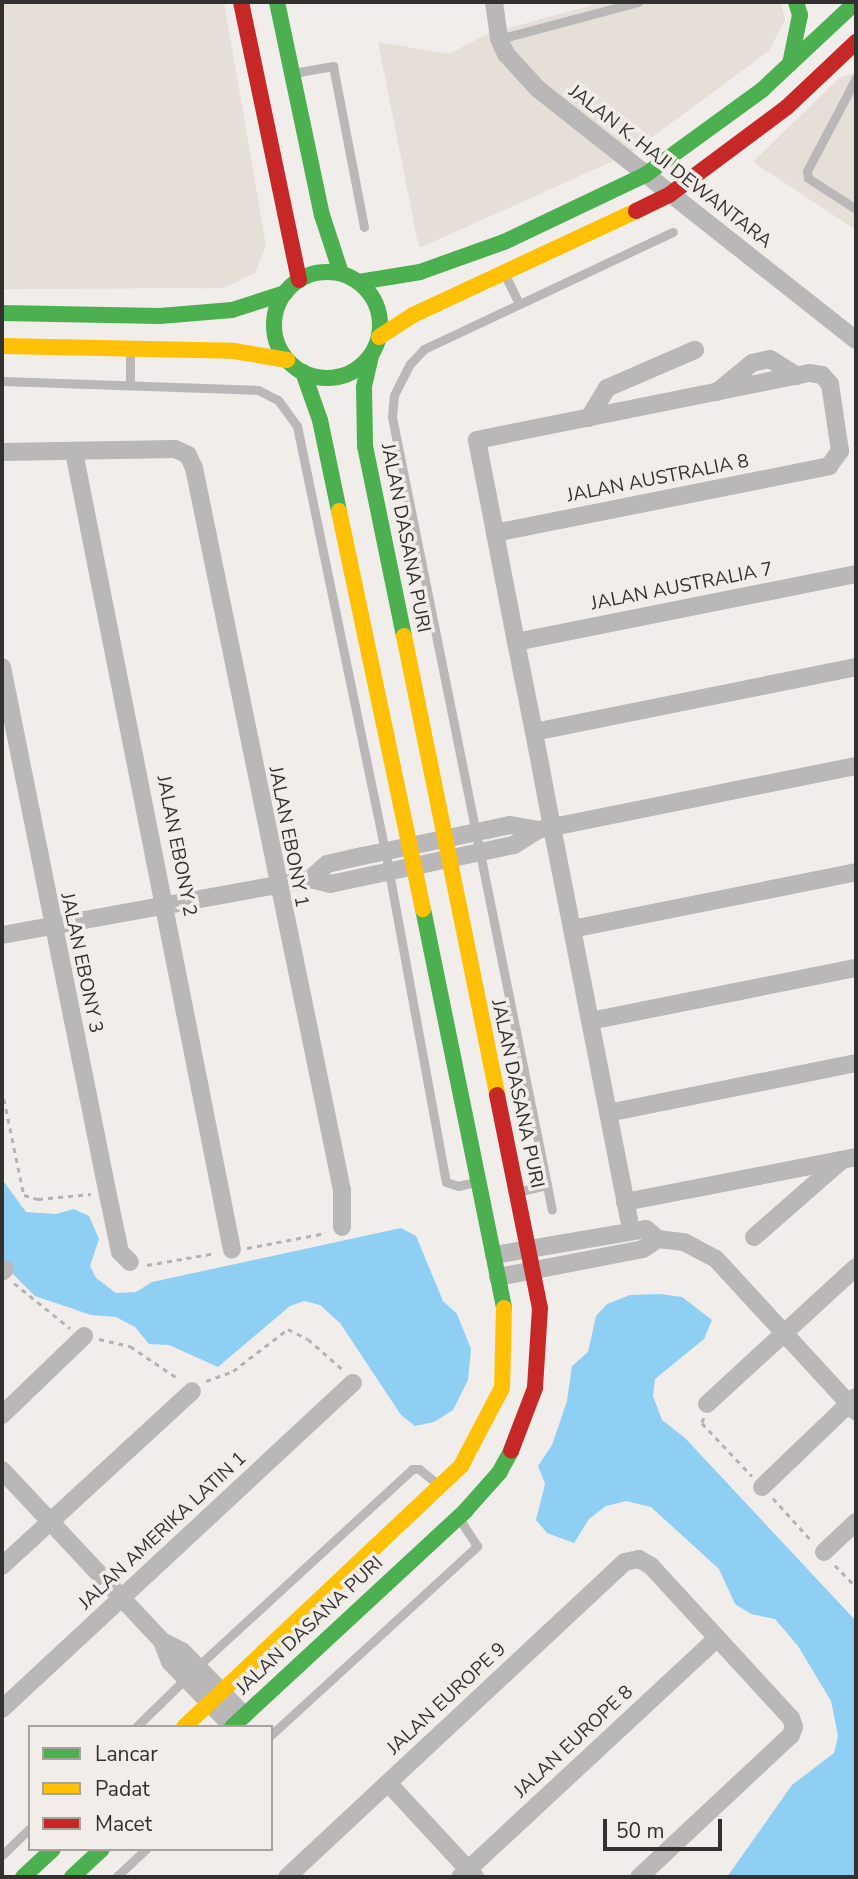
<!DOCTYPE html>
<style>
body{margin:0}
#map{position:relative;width:858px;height:1879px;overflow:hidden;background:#f0edea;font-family:"Nunito Sans",sans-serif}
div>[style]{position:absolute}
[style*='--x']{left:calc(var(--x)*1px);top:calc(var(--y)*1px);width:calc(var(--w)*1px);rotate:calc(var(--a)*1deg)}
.built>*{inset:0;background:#e6dfd7}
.water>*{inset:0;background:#90cff4}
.path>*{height:2.5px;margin-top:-1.25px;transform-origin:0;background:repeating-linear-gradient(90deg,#b4b3b3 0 5px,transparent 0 10px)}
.lane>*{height:9px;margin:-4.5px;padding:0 4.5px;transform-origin:4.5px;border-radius:4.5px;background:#b9b7b8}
.street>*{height:18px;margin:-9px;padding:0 9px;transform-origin:9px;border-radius:9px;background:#b9b7b8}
.fast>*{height:16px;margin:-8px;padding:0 8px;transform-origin:8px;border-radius:8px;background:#4caf50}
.fast>.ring{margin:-8px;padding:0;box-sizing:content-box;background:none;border:16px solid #4caf50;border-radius:50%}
.slow>*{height:16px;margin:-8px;padding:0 8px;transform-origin:8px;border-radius:8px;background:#ffc107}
.jam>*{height:16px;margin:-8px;padding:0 8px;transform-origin:8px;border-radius:8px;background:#c62828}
span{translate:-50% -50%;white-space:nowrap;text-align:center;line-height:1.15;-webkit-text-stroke:7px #f2ede8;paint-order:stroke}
.street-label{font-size:19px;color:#33312f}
.frame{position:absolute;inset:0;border:4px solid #33312f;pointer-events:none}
.legend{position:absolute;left:28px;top:1725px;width:245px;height:126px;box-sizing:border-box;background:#f2ede8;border:2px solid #a6a29e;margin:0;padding:9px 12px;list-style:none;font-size:21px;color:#33312f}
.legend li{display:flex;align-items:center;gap:14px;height:35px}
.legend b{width:35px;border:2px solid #a6a29e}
.scale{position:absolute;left:603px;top:1819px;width:119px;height:32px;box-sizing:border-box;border:4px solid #33312f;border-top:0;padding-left:9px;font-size:21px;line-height:24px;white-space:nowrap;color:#33312f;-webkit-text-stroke:5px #f2ede8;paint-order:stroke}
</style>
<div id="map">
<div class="built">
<div style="clip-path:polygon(2px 2px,224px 2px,266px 245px,255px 273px,224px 288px,2px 289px)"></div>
<div style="clip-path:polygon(603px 2px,781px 2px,785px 20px,769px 51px,629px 154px,419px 248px,378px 42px,449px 54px,487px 34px)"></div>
<div style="clip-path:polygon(856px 72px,856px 230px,753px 162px,839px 78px)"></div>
</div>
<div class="water">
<div style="clip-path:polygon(2px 1179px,26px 1212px,56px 1214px,74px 1209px,89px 1216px,99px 1239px,90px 1266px,96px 1278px,116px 1293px,136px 1292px,152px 1282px,401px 1228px,416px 1236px,443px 1301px,457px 1314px,471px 1349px,468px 1380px,453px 1410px,434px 1422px,415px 1426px,401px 1415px,340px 1323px,320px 1305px,304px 1301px,290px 1306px,218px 1367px,169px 1345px,149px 1344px,135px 1327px,116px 1317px,91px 1315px,35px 1296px,2px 1263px)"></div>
<div style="clip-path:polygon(660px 1294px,682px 1297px,712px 1320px,704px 1339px,655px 1379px,653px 1396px,662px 1420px,685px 1438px,856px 1621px,856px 1877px,727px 1877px,792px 1785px,834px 1753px,838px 1736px,831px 1701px,798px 1646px,775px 1619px,751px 1614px,735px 1604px,719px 1569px,651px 1507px,626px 1501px,606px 1506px,589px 1519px,574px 1543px,547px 1533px,536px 1520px,545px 1484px,538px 1466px,552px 1445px,567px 1401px,572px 1366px,588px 1352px,596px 1316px,607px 1304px,630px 1295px)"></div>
</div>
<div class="path">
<div style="--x:2;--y:1089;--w:108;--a:78.3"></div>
<div style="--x:24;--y:1195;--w:15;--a:16"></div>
<div style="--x:38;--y:1199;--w:53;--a:-5.4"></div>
<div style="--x:247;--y:1248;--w:80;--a:-10.8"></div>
<div style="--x:147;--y:1265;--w:70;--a:-9.9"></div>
<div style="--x:14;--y:1283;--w:72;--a:38.8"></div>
<div style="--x:99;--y:1339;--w:32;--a:13"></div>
<div style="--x:130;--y:1346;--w:59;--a:34"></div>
<div style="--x:206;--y:1381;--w:29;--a:-20"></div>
<div style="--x:233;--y:1371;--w:69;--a:-37.4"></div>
<div style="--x:288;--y:1329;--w:22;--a:27"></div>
<div style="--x:308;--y:1339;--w:45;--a:41.4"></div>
<div style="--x:704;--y:1418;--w:5;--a:112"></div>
<div style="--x:702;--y:1423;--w:73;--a:46.7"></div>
<div style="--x:773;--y:1498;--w:57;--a:47.9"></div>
<div style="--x:835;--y:1565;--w:30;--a:46"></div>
</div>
<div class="lane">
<div style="--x:499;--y:39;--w:144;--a:-14.9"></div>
<div style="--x:293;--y:73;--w:41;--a:-9.9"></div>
<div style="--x:333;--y:66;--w:164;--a:79.1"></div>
<div style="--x:856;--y:78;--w:105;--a:117.8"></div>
<div style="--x:807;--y:171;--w:7;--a:82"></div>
<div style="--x:808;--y:178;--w:57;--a:32.9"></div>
<div style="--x:506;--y:277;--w:30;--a:64"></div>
<div style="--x:2;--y:381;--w:256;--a:2"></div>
<div style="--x:258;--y:390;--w:22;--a:27"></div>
<div style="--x:278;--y:400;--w:32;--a:54"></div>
<div style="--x:297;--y:426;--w:455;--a:78.3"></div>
<div style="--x:389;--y:872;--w:315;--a:79.6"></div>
<div style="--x:446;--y:1182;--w:13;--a:18"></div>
<div style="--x:458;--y:1186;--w:18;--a:-13"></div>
<div style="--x:130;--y:383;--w:31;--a:-90"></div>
<div style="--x:547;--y:1185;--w:25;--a:79"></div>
<div style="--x:521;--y:1191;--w:27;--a:-13"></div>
<div style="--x:547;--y:1185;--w:783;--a:-101.41"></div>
<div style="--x:392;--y:417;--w:22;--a:-85"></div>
<div style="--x:394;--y:395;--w:35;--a:-63"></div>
<div style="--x:410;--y:364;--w:21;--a:-47"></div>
<div style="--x:424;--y:349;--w:275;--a:-25.2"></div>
<div style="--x:197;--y:1667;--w:292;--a:-42.6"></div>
<div style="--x:412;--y:1469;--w:7;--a:0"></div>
<div style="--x:419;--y:1469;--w:22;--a:39"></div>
<div style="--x:136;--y:1727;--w:71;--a:-44.4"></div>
<div style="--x:271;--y:1735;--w:280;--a:-42.5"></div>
<div style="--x:477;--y:1546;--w:30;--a:-123"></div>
<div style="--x:2;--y:1855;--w:39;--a:-44"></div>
<div style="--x:116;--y:1877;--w:41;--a:-43"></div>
</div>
<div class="street">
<div style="--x:494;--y:2;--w:37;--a:82"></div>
<div style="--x:499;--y:39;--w:17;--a:65"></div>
<div style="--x:506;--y:54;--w:47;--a:47.6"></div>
<div style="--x:538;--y:89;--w:405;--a:38.3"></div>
<div style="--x:717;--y:392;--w:45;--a:-39.6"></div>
<div style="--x:752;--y:363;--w:18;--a:-13"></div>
<div style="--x:770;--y:359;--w:32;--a:32"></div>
<div style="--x:589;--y:418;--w:35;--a:-59"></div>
<div style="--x:607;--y:388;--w:96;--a:-23.4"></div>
<div style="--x:2;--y:452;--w:173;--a:-1"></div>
<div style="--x:175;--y:449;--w:14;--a:25"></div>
<div style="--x:188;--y:455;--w:14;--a:65"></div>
<div style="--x:194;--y:468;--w:737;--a:78.42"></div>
<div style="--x:342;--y:1190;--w:37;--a:90"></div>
<div style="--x:74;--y:452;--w:813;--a:78.8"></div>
<div style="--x:495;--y:533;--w:341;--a:-11.3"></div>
<div style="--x:829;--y:466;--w:19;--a:-54"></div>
<div style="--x:840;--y:451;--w:68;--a:-98.5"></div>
<div style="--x:830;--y:384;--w:12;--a:-132"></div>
<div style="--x:822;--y:375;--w:13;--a:-171"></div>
<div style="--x:809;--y:373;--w:339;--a:168.6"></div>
<div style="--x:477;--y:440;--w:95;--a:79"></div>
<div style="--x:495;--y:533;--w:111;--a:79.1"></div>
<div style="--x:516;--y:642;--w:92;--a:78.7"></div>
<div style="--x:534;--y:732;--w:97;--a:79.3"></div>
<div style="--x:552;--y:827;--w:400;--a:78.9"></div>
<div style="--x:516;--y:642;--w:347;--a:-11.3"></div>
<div style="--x:2;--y:667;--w:539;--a:78.65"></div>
<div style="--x:108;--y:1195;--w:58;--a:78.1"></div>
<div style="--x:120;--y:1252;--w:14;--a:45"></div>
<div style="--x:534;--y:732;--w:328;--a:-11.4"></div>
<div style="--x:310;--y:879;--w:23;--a:-41"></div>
<div style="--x:327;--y:864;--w:37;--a:-13"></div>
<div style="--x:363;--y:856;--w:150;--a:-11.9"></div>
<div style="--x:510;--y:825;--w:28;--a:10"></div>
<div style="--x:572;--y:929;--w:290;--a:-11.3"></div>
<div style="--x:2;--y:935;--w:313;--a:-10.3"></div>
<div style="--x:310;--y:879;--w:21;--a:14"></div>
<div style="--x:330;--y:884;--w:188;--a:-12"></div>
<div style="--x:514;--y:845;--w:28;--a:-32"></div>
<div style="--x:538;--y:830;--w:324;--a:-11.4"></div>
<div style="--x:590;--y:1021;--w:271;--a:-11.3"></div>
<div style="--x:608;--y:1113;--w:253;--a:-11.4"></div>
<div style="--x:625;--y:1202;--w:235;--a:-11"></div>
<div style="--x:754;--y:1237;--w:117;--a:-41.2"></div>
<div style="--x:494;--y:1255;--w:154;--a:-9.7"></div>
<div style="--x:646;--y:1229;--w:16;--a:40"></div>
<div style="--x:658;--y:1239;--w:26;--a:7"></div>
<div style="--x:684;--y:1242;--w:36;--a:28"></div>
<div style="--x:716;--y:1259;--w:207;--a:47.4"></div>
<div style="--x:2;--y:1272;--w:4;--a:-45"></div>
<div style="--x:498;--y:1277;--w:148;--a:-10.9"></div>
<div style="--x:643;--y:1249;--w:18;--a:-34"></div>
<div style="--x:707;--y:1404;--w:202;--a:-42.6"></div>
<div style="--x:2;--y:1415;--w:114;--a:-43.9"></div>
<div style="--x:2;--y:1470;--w:234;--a:46.9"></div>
<div style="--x:162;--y:1641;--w:22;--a:27"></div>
<div style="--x:182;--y:1651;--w:89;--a:45.9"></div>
<div style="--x:762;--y:1487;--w:130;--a:-43.8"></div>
<div style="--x:824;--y:1552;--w:44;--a:-43.2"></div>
<div style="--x:2;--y:1566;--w:258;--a:-42.6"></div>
<div style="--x:162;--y:1641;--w:22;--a:69"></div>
<div style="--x:170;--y:1662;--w:89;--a:45.9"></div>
<div style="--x:2;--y:1709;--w:479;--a:-42.9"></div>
<div style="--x:388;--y:1783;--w:128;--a:47.2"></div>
<div style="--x:287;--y:1877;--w:462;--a:-43"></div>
<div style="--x:625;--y:1562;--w:14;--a:-12"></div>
<div style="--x:639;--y:1559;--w:14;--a:30"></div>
<div style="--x:651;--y:1566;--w:207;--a:47.4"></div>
<div style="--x:791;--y:1718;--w:9;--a:72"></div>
<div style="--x:794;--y:1727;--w:9;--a:111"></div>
<div style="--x:791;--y:1735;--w:208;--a:136.9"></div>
<div style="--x:460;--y:1877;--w:351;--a:-42.9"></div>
</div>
<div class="fast">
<div style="--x:277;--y:2;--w:218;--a:78.1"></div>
<div style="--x:322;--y:215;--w:61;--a:71.9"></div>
<div style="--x:790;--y:64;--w:50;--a:-78.5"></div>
<div style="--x:800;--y:15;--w:14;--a:-107"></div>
<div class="ring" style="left:274px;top:272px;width:90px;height:90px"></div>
<div style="--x:359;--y:282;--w:62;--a:-9.3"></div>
<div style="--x:420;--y:272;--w:89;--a:-19.7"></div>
<div style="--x:504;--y:242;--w:156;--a:-25.4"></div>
<div style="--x:645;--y:175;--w:145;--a:-36"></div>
<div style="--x:762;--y:90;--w:129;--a:-43.1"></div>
<div style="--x:2;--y:313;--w:158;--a:1.1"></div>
<div style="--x:160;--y:316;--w:72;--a:-4.8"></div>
<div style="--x:232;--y:310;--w:56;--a:-17.8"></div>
<div style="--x:371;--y:356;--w:32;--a:103"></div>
<div style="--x:364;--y:387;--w:59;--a:89"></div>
<div style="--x:365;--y:446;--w:194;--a:78.4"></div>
<div style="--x:303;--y:372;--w:51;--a:70.5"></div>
<div style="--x:320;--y:420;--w:93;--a:78.2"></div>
<div style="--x:423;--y:909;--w:407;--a:78.5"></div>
<div style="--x:232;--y:1727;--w:319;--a:-42.8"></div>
<div style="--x:466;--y:1510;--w:50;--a:-48.3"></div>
<div style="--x:499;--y:1473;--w:25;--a:-61"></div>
<div style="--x:23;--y:1877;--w:41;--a:-43"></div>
<div style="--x:72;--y:1877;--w:41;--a:-43"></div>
</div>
<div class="slow">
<div style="--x:379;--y:337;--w:40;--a:-32.9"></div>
<div style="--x:413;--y:315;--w:246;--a:-25"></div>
<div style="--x:2;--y:346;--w:232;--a:1.2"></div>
<div style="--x:234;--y:351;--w:54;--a:9.6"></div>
<div style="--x:339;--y:511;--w:407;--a:78.1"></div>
<div style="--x:404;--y:636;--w:468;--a:78.5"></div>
<div style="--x:184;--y:1727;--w:381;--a:-43.3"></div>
<div style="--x:461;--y:1466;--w:88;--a:-62.3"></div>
<div style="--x:502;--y:1388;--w:80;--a:-88.6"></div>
</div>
<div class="jam">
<div style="--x:241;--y:2;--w:284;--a:78.2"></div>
<div style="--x:636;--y:211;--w:37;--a:-26"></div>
<div style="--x:669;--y:195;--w:147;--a:-36.7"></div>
<div style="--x:787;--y:107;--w:95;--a:-43.3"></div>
<div style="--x:497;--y:1095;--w:217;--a:78.6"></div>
<div style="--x:540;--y:1308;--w:80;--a:93.6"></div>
<div style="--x:535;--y:1388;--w:67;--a:110.9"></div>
</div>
<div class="street-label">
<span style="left:670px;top:167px;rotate:38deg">JALAN K. HAJI DEWANTARA</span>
<span style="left:658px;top:479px;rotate:-11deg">JALAN AUSTRALIA 8</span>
<span style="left:405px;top:538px;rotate:79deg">JALAN DASANA PURI</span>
<span style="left:682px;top:587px;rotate:-11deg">JALAN AUSTRALIA 7</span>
<span style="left:288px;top:837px;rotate:79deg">JALAN EBONY 1</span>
<span style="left:176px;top:846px;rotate:79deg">JALAN EBONY 2</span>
<span style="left:81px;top:963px;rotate:78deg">JALAN EBONY 3</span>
<span style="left:517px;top:1094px;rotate:78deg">JALAN DASANA PURI</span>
<span style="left:163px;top:1531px;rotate:-43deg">JALAN AMERIKA LATIN 1</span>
<span style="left:310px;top:1626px;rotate:-43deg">JALAN DASANA PURI</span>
<span style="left:447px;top:1699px;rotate:-43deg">JALAN EUROPE 9</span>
<span style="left:574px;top:1742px;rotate:-43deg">JALAN EUROPE 8</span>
</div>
<div class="frame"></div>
<ul class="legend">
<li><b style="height:9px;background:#4caf50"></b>Lancar</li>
<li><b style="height:9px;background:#ffc107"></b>Padat</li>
<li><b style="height:9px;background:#c62828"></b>Macet</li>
</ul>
<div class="scale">50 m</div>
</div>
